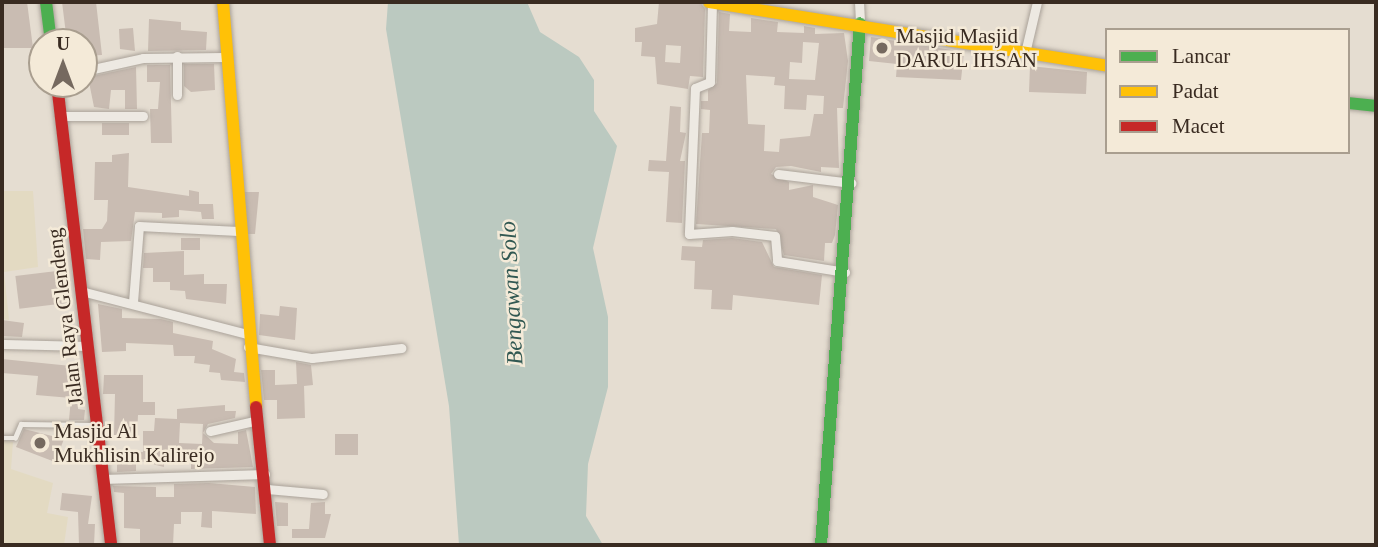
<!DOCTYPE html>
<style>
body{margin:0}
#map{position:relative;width:1378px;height:547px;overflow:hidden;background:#e5ddd1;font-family:Georgia,serif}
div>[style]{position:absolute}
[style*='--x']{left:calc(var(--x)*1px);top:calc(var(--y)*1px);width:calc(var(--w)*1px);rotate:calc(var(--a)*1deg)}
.farmland>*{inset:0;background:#e3dac2}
.water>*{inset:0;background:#bbc9c0}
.building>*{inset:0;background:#c9bcb2;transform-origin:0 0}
.roads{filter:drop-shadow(0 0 2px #aaa299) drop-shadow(0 0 2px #aaa299)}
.lane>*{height:4.5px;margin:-2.25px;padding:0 2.25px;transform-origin:2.25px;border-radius:2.25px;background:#ede9e2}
.street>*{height:9px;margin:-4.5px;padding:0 4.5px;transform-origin:4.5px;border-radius:4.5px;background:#ede9e2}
.fast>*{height:12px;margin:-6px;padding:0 6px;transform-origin:6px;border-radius:6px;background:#4caf50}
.slow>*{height:12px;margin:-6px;padding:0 6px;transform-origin:6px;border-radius:6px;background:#ffc107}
.jam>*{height:12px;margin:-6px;padding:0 6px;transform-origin:6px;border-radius:6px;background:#c62828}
.dots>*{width:19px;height:19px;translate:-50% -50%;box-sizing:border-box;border:4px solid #f4ead8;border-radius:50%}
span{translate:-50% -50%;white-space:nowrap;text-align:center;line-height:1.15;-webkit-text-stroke:5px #f4ead8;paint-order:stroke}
.poi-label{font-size:21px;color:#392b21}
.left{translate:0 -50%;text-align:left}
.street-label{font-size:21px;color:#392b21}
.water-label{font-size:23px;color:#315852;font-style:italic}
.frame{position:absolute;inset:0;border:4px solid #392b21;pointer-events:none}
.legend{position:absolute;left:1105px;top:28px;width:245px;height:126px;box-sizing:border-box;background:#f4ead8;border:2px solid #a99e8f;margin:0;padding:9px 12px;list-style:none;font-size:21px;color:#392b21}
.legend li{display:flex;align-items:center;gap:14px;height:35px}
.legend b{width:35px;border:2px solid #a99e8f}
.north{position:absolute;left:28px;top:28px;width:70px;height:70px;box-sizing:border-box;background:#f4ead8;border:2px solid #a99e8f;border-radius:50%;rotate:0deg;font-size:19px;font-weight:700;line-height:28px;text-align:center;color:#392b21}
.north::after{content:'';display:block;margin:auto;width:24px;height:32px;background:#75695f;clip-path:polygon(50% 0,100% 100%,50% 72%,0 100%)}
</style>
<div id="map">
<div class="farmland">
<div style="clip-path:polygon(2px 191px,33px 191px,38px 267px,4px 272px,9px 320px,2px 319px)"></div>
<div style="clip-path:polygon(2px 440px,13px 442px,11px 469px,53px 483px,47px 513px,68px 517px,64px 545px,2px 545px)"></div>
</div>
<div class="water">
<div style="clip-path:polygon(388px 2px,527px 2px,540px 32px,579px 57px,594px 80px,594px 111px,617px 146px,593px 248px,608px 317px,608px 387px,588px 464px,586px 516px,603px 545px,459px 545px,449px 406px,386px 29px)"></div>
</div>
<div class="building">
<div style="clip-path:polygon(2px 2px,27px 2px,33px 48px,2px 48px)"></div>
<div style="clip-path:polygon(62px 2px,96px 2px,102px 55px,84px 56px,84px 42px,67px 42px)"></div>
<div style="clip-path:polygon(evenodd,659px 2px,700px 2px,705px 9px,703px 77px,690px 76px,688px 89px,657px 84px,655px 57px,641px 56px,642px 42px,635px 42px,635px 28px,657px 24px,659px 2px,666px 45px,681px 46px,680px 63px,665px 62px,666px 45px)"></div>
<div style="clip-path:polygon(evenodd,719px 12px,730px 14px,729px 31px,751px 32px,751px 18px,778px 22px,777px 32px,804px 33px,804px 26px,815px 28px,815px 34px,844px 33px,848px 61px,843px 108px,837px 108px,839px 168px,821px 167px,821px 172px,791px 166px,776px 167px,771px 174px,789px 182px,789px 190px,813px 185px,813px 197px,838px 205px,835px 235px,832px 243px,825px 243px,824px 261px,784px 255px,776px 229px,696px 224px,702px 133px,709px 133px,710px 110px,701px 109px,701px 101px,708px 101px,708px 90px,717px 83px,719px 12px,803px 42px,819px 43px,815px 80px,789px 79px,790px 62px,802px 63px,803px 42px,719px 12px,746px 75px,775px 77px,774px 85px,785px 86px,784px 109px,806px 110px,807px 95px,824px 96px,823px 114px,814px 114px,810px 136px,780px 139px,779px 152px,764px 151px,765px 125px,748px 124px,746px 75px)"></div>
<div style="clip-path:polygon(149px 19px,181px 22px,181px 30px,207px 32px,206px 50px,148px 51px)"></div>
<div style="clip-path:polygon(133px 28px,135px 51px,120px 49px,119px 29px)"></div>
<div style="clip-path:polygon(871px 37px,964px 52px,961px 80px,896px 77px,897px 64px,869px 61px)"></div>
<div style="clip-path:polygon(184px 64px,214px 64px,215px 90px,191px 92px,184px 86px)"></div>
<div style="clip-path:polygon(147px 65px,170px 65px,172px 143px,151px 143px,150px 109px,158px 109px,160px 82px,147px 82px)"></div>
<div style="clip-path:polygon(1030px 66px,1087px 72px,1086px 94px,1029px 92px)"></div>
<div style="clip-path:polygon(136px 67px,137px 109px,125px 109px,125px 90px,111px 90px,109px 109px,94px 107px,88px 77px)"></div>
<div style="clip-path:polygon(670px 106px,681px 107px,680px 132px,686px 133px,680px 161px,685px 161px,682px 223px,666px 222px,669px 172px,648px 171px,649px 160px,666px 161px)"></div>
<div style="left:102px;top:123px;width:27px;height:12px"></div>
<div style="clip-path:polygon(129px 153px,128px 187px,189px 196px,189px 190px,199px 192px,199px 204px,213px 204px,214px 219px,202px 219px,201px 212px,179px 210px,179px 217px,162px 218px,162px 213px,135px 212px,131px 241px,101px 242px,100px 260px,86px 259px,83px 229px,102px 229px,107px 221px,108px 200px,94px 200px,95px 162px,112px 162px,112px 155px)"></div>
<div style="clip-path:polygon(244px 192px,259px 192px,255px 234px,247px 234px)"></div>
<div style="left:181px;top:238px;width:19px;height:12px"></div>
<div style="clip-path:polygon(732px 238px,762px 242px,774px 267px,822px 275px,819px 305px,733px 295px,732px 310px,711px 309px,712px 290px,694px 289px,695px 261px,681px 260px,682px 246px,702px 247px,703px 240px)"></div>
<div style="clip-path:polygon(184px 251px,184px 275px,204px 274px,204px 284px,227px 284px,226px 304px,186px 299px,185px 291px,170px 290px,170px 282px,153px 282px,153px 268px,143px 268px,144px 253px)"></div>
<div style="left:65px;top:270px;width:33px;height:50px;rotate:83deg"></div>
<div style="clip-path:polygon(98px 304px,122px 309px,122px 318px,161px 319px,173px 322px,173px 333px,213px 341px,212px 349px,236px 359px,234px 372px,244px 373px,245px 382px,221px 380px,220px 373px,209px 372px,210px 365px,194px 363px,195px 356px,174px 356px,173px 345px,126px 343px,126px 351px,102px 352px)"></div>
<div style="clip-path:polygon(280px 306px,297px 308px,295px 340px,259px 335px,260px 314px,279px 316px)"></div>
<div style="clip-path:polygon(2px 320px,24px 323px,22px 337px,2px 336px)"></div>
<div style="clip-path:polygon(2px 359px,81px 367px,78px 409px,85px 410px,84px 420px,69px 420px,71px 398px,36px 395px,38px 376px,2px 373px)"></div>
<div style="clip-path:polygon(296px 362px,311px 365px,313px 385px,304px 386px,305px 418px,277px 419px,277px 400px,264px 400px,261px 370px,275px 370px,275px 385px,297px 384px)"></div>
<div style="clip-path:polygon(104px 375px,143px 375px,143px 402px,155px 402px,155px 415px,138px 415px,137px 435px,114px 435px,115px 394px,103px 394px)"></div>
<div style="clip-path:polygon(evenodd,225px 405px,225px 411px,236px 411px,235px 418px,208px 424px,203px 433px,214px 443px,238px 444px,238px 432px,246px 430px,253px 467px,191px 469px,191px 462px,164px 461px,164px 467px,136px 460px,136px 471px,117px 472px,117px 464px,110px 464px,110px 451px,143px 452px,143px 431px,154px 431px,155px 418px,177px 419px,177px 409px,225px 405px,180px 423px,203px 424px,202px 444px,179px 443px,180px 423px)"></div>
<div style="clip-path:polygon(24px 429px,64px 439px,55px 462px,16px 447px)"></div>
<div style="left:358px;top:434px;width:21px;height:23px;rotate:90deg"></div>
<div style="clip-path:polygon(209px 483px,255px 487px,256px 514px,212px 511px,212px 528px,201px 527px,202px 512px,181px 512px,181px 524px,174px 524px,173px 545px,140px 545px,140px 529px,124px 528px,124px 493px,114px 492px,113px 486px,156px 487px,156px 497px,174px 497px,174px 484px)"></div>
<div style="clip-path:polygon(62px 493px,92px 496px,88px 524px,95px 524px,94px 545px,79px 545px,78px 512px,60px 510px)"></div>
<div style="clip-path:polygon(275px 502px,288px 503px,288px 526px,277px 526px)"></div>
<div style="clip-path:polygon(325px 502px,325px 514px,331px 514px,325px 538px,292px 538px,292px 529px,309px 529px,311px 503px)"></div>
</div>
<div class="roads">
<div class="lane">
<div style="--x:2;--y:438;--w:13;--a:0"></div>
<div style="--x:15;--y:438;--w:15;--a:-67"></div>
<div style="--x:21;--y:424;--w:74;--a:0.8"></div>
</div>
<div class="street">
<div style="--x:859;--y:2;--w:21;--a:87"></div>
<div style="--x:712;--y:3;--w:79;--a:91.5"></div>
<div style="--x:710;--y:82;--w:16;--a:158"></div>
<div style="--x:695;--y:88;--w:146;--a:92.4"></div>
<div style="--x:689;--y:234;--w:43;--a:-4"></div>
<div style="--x:732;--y:231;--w:43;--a:6.6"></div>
<div style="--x:775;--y:236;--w:25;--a:85"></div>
<div style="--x:777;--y:261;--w:69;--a:9.2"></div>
<div style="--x:1025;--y:53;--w:52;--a:-76.8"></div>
<div style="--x:177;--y:56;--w:39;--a:90"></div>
<div style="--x:84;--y:71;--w:60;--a:-12.4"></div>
<div style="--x:143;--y:58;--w:81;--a:-0.7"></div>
<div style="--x:60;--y:116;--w:83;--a:0"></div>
<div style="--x:778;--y:174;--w:74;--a:7"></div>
<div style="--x:81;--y:291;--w:171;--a:14.5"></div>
<div style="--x:133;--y:302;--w:76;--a:-85.5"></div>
<div style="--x:139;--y:226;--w:99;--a:2.9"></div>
<div style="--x:4;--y:344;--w:83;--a:1.4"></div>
<div style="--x:248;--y:347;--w:65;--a:9.8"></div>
<div style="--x:312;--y:358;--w:90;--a:-6.4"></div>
<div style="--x:210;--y:431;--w:49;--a:-12.9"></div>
<div style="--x:102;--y:479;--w:163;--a:-1.8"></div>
<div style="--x:267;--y:489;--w:56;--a:5.1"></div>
</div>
<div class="fast">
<div style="--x:46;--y:2;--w:40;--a:82.9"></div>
<div style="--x:1348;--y:103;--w:28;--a:6"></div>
<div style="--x:821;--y:545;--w:523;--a:-85.73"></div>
</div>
<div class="slow">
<div style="--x:223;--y:2;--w:406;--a:85.3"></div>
<div style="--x:709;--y:2;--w:403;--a:9.1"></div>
</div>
<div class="jam">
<div style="--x:57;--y:84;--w:464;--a:83.3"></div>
<div style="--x:256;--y:407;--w:139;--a:84.2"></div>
</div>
</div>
<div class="dots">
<div style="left:882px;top:48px;background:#75695f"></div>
<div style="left:40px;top:443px;background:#75695f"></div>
</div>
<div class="poi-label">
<span class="left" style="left:896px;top:48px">Masjid Masjid<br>DARUL IHSAN</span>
<span class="left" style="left:54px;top:443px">Masjid Al<br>Mukhlisin Kalirejo</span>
</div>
<div class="street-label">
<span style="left:65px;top:317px;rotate:-97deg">Jalan Raya Glendeng</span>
</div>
<div class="water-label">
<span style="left:512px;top:293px;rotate:-93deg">Bengawan Solo</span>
</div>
<div class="frame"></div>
<ul class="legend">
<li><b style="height:9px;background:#4caf50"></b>Lancar</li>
<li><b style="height:9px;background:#ffc107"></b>Padat</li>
<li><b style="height:9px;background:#c62828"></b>Macet</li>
</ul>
<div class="north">U</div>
</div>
